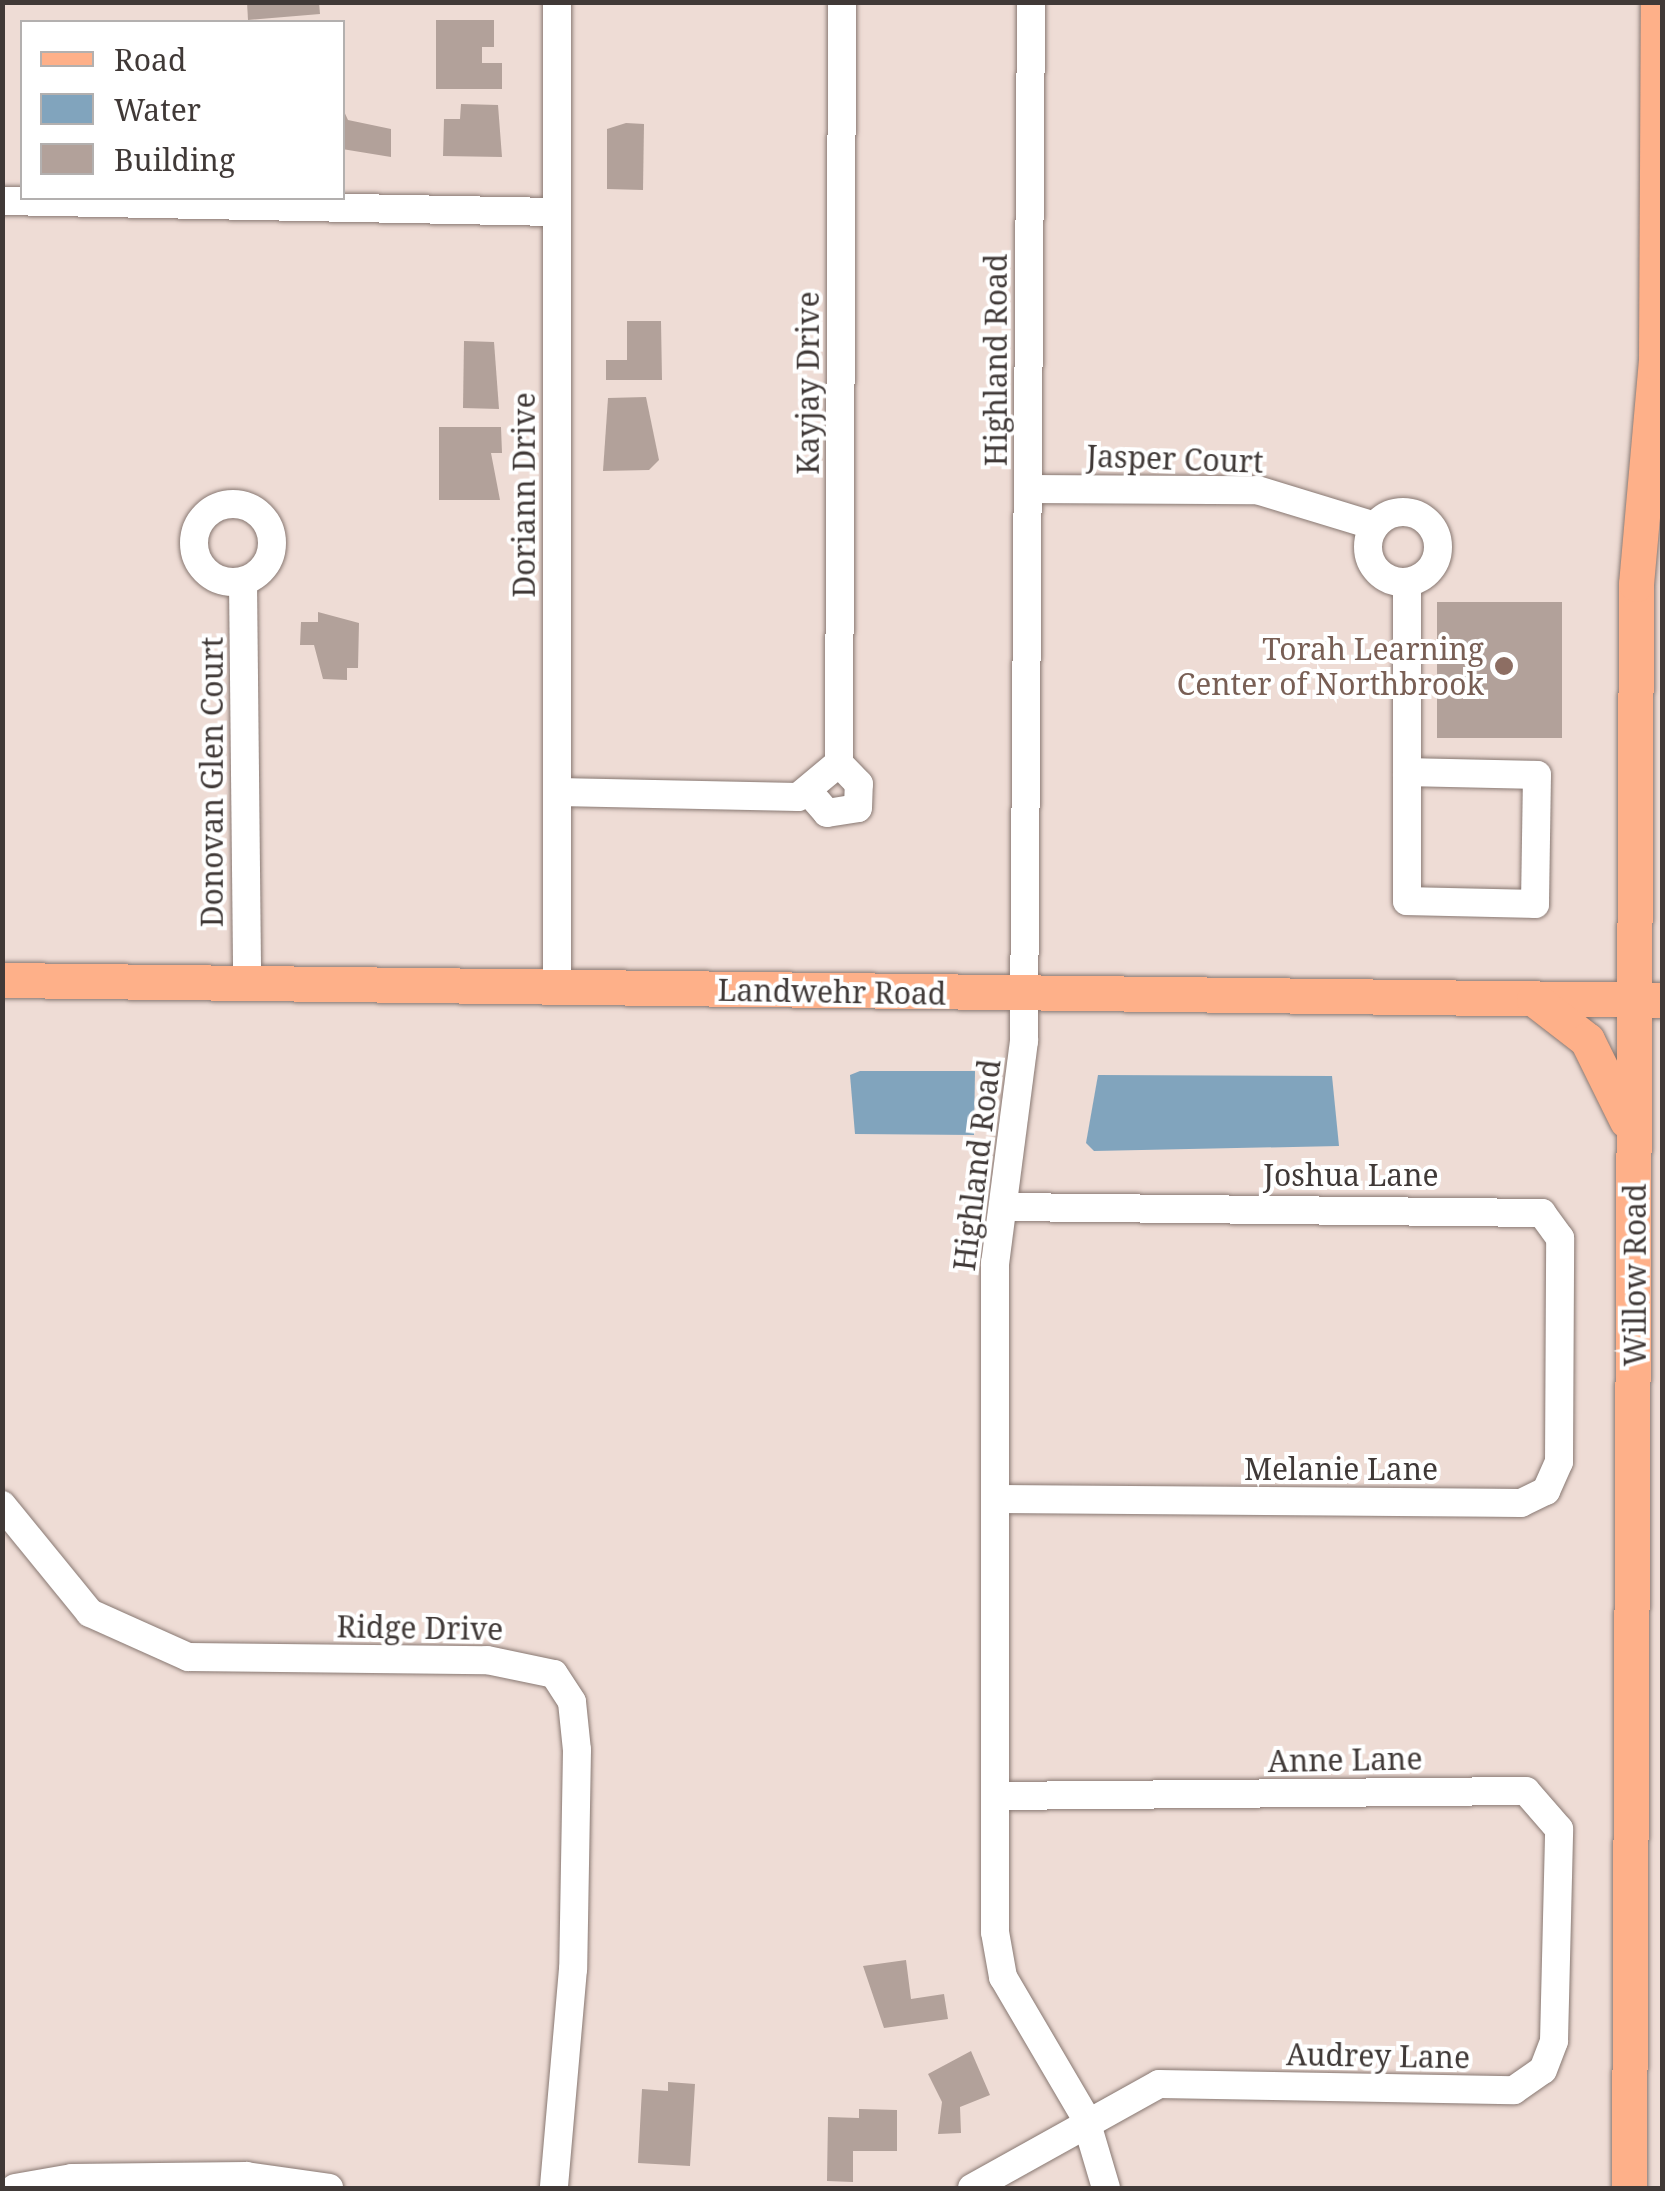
<!DOCTYPE html>
<style>
body{margin:0}
#map{position:relative;width:1665px;height:2191px;overflow:hidden;background:#eedcd5;font-family:"Noto Serif",serif}
div>[style]{position:absolute}
[style*='--x']{left:calc(var(--x)*1px);top:calc(var(--y)*1px);width:calc(var(--w)*1px);rotate:calc(var(--a)*1deg)}
.water>*{inset:0;background:#81a4bd}
.building>*{inset:0;background:#b2a19a;transform-origin:0 0}
.roads{filter:drop-shadow(0 0 2px #887872) drop-shadow(0 0 2px #887872)}
.minor>*{height:28px;margin:-14px;padding:0 14px;transform-origin:14px;border-radius:14px;background:#fff}
.minor>.ring{margin:-14px;padding:0;box-sizing:content-box;background:none;border:28px solid #fff;border-radius:50%}
.major>*{height:35px;margin:-17.5px;padding:0 17.5px;transform-origin:17.5px;border-radius:17.5px;background:#feb089}
.dots>*{width:28px;height:28px;translate:-50% -50%;box-sizing:border-box;border:5px solid #fff;border-radius:50%}
span{translate:-50% -50%;white-space:nowrap;text-align:center;line-height:1.15;-webkit-text-stroke:8px #fff;paint-order:stroke}
.street-label{font-size:30px;color:#403937}
.education-label{font-size:30px;color:#785e54}
.right{translate:-100% -50%;text-align:right}
.frame{position:absolute;inset:0;border:5px solid #403937;pointer-events:none}
.legend{position:absolute;left:20px;top:20px;width:325px;height:180px;box-sizing:border-box;background:#fff;border:2px solid #b3b0af;margin:0;padding:12px 18px;list-style:none;font-size:30px;color:#403937}
.legend li{display:flex;align-items:center;gap:20px;height:50px}
.legend b{width:50px;border:2px solid #b3b0af}
</style>
<div id="map">
<div class="water">
<div style="clip-path:polygon(860px 1071px,975px 1071px,974px 1135px,855px 1134px,850px 1075px)"></div>
<div style="clip-path:polygon(1098px 1075px,1332px 1076px,1339px 1146px,1094px 1151px,1086px 1143px)"></div>
</div>
<div class="building">
<div style="clip-path:polygon(247px 2px,319px 2px,320px 14px,248px 20px)"></div>
<div style="clip-path:polygon(436px 20px,494px 20px,494px 47px,482px 47px,482px 63px,502px 63px,502px 89px,436px 89px)"></div>
<div style="clip-path:polygon(461px 104px,498px 105px,502px 157px,443px 156px,444px 119px,460px 119px)"></div>
<div style="clip-path:polygon(342px 107px,348px 120px,391px 129px,391px 157px,342px 149px)"></div>
<div style="clip-path:polygon(626px 123px,644px 124px,643px 190px,607px 189px,607px 129px)"></div>
<div style="clip-path:polygon(627px 321px,661px 321px,662px 380px,606px 380px,606px 360px,627px 360px)"></div>
<div style="clip-path:polygon(464px 341px,494px 342px,499px 409px,463px 408px)"></div>
<div style="clip-path:polygon(646px 397px,659px 460px,649px 470px,603px 471px,608px 398px)"></div>
<div style="clip-path:polygon(439px 427px,501px 427px,502px 453px,491px 453px,500px 500px,439px 500px)"></div>
<div style="left:1437px;top:602px;width:125px;height:136px"></div>
<div style="clip-path:polygon(318px 612px,359px 623px,358px 668px,347px 668px,347px 680px,323px 679px,314px 645px,300px 645px,301px 622px,318px 622px)"></div>
<div style="clip-path:polygon(906px 1960px,911px 1999px,944px 1994px,948px 2019px,884px 2028px,863px 1966px)"></div>
<div style="clip-path:polygon(971px 2051px,990px 2095px,960px 2107px,961px 2133px,938px 2134px,942px 2102px,928px 2074px)"></div>
<div style="clip-path:polygon(668px 2082px,695px 2084px,690px 2166px,638px 2163px,642px 2089px,668px 2091px)"></div>
<div style="clip-path:polygon(859px 2109px,897px 2110px,897px 2151px,853px 2151px,853px 2182px,827px 2181px,828px 2117px,859px 2118px)"></div>
</div>
<div class="roads">
<div class="minor">
<div style="--x:1031;--y:2;--w:1039;--a:90.39"></div>
<div style="--x:1024;--y:1041;--w:224;--a:97.4"></div>
<div style="--x:995;--y:1263;--w:669;--a:90"></div>
<div style="--x:995;--y:1932;--w:46;--a:79.9"></div>
<div style="--x:1003;--y:1977;--w:162;--a:59.6"></div>
<div style="--x:1085;--y:2117;--w:74;--a:73.5"></div>
<div style="--x:2;--y:201;--w:553;--a:1.14"></div>
<div style="--x:1028;--y:489;--w:229;--a:0.3"></div>
<div style="--x:1257;--y:490;--w:123;--a:17"></div>
<div class="ring" style="left:194px;top:504px;width:50px;height:50px"></div>
<div class="ring" style="left:1368px;top:512px;width:42px;height:42px"></div>
<div style="--x:243;--y:582;--w:400;--a:89.4"></div>
<div style="--x:1407;--y:772;--w:130;--a:1.3"></div>
<div style="--x:1537;--y:775;--w:129;--a:90.9"></div>
<div style="--x:1535;--y:904;--w:128;--a:-178.7"></div>
<div style="--x:1407;--y:901;--w:319;--a:-90"></div>
<div style="--x:808;--y:791;--w:29;--a:49"></div>
<div style="--x:827;--y:813;--w:31;--a:-9"></div>
<div style="--x:858;--y:808;--w:24;--a:-88"></div>
<div style="--x:859;--y:784;--w:29;--a:-134"></div>
<div style="--x:558;--y:792;--w:240;--a:1.2"></div>
<div style="--x:798;--y:797;--w:53;--a:-39.7"></div>
<div style="--x:839;--y:763;--w:761;--a:-89.77"></div>
<div style="--x:557;--y:987;--w:985;--a:-90"></div>
<div style="--x:999;--y:1499;--w:522;--a:0.44"></div>
<div style="--x:1521;--y:1503;--w:28;--a:-26"></div>
<div style="--x:1546;--y:1491;--w:32;--a:-66"></div>
<div style="--x:1559;--y:1462;--w:224;--a:-89.7"></div>
<div style="--x:1560;--y:1238;--w:31;--a:-126"></div>
<div style="--x:1542;--y:1213;--w:534;--a:-179.36"></div>
<div style="--x:2;--y:1505;--w:139;--a:50.8"></div>
<div style="--x:90;--y:1613;--w:107;--a:24.2"></div>
<div style="--x:188;--y:1657;--w:299;--a:0.6"></div>
<div style="--x:487;--y:1660;--w:68;--a:11.8"></div>
<div style="--x:554;--y:1674;--w:33;--a:57"></div>
<div style="--x:572;--y:1702;--w:48;--a:84.1"></div>
<div style="--x:577;--y:1750;--w:219;--a:91"></div>
<div style="--x:573;--y:1969;--w:220;--a:95"></div>
<div style="--x:15;--y:2188;--w:58;--a:-10"></div>
<div style="--x:72;--y:2178;--w:174;--a:-0.7"></div>
<div style="--x:246;--y:2176;--w:84;--a:8.2"></div>
<div style="--x:972;--y:2188;--w:214;--a:-29.1"></div>
<div style="--x:1159;--y:2084;--w:355;--a:1"></div>
<div style="--x:1514;--y:2090;--w:35;--a:-35"></div>
<div style="--x:1543;--y:2070;--w:31;--a:-69"></div>
<div style="--x:1554;--y:2041;--w:212;--a:-88.6"></div>
<div style="--x:1559;--y:1829;--w:50;--a:-131"></div>
<div style="--x:1526;--y:1791;--w:530;--a:179.46"></div>
</div>
<div class="major">
<div style="--x:2;--y:980;--w:1660;--a:0.69"></div>
<div style="--x:1534;--y:999;--w:67;--a:37.7"></div>
<div style="--x:1587;--y:1040;--w:90;--a:63.7"></div>
<div style="--x:1629;--y:2188;--w:1604;--a:-89.75"></div>
<div style="--x:1636;--y:584;--w:223;--a:-84.9"></div>
<div style="--x:1656;--y:362;--w:360;--a:-89.7"></div>
</div>
</div>
<div class="dots">
<div style="left:1504px;top:666px;background:#8d6e63"></div>
</div>
<div class="street-label">
<span style="left:996px;top:360px;rotate:-90deg">Highland Road</span>
<span style="left:808px;top:383px;rotate:-90deg">Kayjay Drive</span>
<span style="left:1175px;top:459px;rotate:2deg">Jasper Court</span>
<span style="left:524px;top:495px;rotate:-90deg">Doriann Drive</span>
<span style="left:212px;top:782px;rotate:-90deg">Donovan Glen Court</span>
<span style="left:832px;top:992px;rotate:1deg">Landwehr Road</span>
<span style="left:977px;top:1165px;rotate:-83deg">Highland Road</span>
<span style="left:1351px;top:1175px">Joshua Lane</span>
<span style="left:1635px;top:1275px;rotate:-90deg">Willow Road</span>
<span style="left:1341px;top:1469px">Melanie Lane</span>
<span style="left:420px;top:1628px;rotate:1deg">Ridge Drive</span>
<span style="left:1345px;top:1760px;rotate:-1deg">Anne Lane</span>
<span style="left:1378px;top:2056px;rotate:1deg">Audrey Lane</span>
</div>
<div class="education-label">
<span class="right" style="left:1484px;top:666px">Torah Learning<br>Center of Northbrook</span>
</div>
<div class="frame"></div>
<ul class="legend">
<li><b style="height:12px;background:#feb089"></b>Road</li>
<li><b style="height:28px;background:#81a4bd"></b>Water</li>
<li><b style="height:28px;background:#b2a19a"></b>Building</li>
</ul>
</div>
